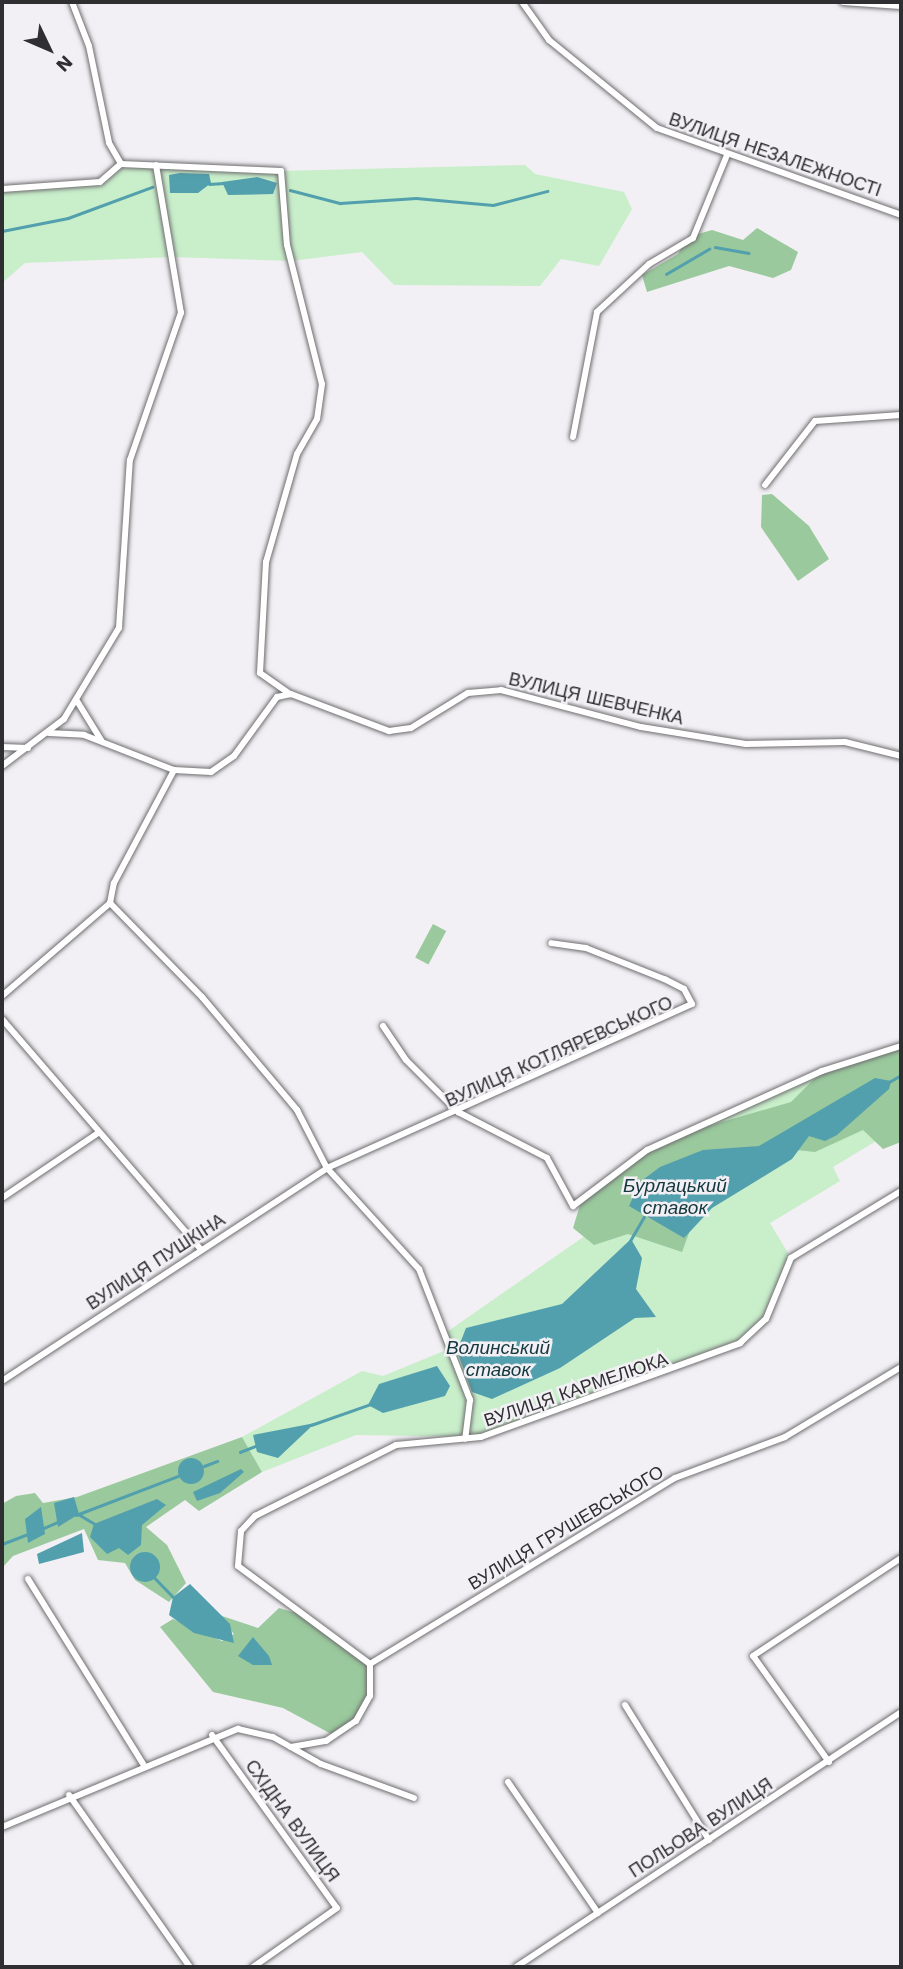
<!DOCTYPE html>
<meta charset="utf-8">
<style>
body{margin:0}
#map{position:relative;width:903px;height:1969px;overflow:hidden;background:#f2f0f4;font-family:"Work Sans",sans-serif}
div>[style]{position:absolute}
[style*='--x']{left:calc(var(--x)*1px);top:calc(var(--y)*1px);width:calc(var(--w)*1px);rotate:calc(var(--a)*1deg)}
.green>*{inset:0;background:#c8eeca}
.forest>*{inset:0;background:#9ac99d;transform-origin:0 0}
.water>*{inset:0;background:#529fad}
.round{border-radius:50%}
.stream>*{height:2.5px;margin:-1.25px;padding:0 1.25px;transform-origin:1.25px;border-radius:1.25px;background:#529fad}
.roads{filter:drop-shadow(0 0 2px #6f6d70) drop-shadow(0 0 2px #6f6d70)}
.minor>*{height:6px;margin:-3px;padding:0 3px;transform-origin:3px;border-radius:3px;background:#fff}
span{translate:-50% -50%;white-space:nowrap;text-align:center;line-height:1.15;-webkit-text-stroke:5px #f2f0f4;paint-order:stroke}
.street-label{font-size:18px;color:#2f2e30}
.water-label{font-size:19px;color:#14393f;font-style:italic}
.frame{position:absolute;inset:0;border:4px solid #2f2e30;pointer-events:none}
.north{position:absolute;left:14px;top:14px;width:70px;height:70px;-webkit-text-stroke:5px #f2f0f4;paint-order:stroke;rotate:134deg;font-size:19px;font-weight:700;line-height:28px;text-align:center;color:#2f2e30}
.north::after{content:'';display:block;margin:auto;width:24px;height:32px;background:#2f2e30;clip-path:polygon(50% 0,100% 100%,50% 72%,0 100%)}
</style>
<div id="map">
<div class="green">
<div style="clip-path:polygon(121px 164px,281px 171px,525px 165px,535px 174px,624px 192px,632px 209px,599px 266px,561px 259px,540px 286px,394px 285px,362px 252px,291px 261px,172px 257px,25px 263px,2px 283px,2px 189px,100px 182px)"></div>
<div style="clip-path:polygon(822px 1071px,901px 1126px,833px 1167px,840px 1181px,770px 1223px,791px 1258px,766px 1319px,740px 1343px,481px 1437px,356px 1435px,262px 1472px,242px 1437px,362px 1371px,383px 1376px,444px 1351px,444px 1334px,589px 1233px,634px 1158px)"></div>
</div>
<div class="forest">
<div style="clip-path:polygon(757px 228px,798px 252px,791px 270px,773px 278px,729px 266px,647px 292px,642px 275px,678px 254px,688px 237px,712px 230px,743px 240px)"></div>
<div style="clip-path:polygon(772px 494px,809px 526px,829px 559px,798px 581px,761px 527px,762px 495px)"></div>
<div style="left:433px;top:924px;width:15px;height:38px;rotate:28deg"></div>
<div style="clip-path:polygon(901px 1048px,901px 1142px,883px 1149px,863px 1130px,815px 1152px,759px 1146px,718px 1154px,682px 1252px,628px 1234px,594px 1245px,573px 1228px,580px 1205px,634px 1158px,701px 1128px,791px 1102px,822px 1071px)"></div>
<div style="clip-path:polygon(242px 1437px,262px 1472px,199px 1511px,185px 1500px,146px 1527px,167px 1545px,186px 1583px,169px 1602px,135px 1580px,125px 1563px,98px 1560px,84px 1529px,13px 1556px,2px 1568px,2px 1504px,16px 1496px,35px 1493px,43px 1503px,77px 1497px)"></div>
<div style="clip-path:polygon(279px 1608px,299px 1614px,370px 1664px,372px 1685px,362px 1713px,335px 1736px,283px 1708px,213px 1692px,160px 1627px,173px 1619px,222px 1641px,234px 1634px,216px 1614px,258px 1628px)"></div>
</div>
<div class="water">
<div style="clip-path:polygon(180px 173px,209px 174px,211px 183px,198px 193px,170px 193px,169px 175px)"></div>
<div style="clip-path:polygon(257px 177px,277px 183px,273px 194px,228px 195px,222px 182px)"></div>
<div style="clip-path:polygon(875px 1078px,891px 1081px,889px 1089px,837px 1135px,825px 1141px,809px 1136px,792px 1159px,712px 1208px,684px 1238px,629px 1206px,640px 1182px,660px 1167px,703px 1150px,759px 1146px)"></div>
<div style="clip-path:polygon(631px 1239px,642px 1258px,636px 1289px,656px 1317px,635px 1318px,560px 1368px,492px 1399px,472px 1392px,457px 1351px,466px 1328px,562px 1304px)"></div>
<div style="clip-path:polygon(437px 1366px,450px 1386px,445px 1396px,383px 1413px,368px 1405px,379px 1384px)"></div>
<div style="clip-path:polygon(315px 1423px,278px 1458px,257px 1452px,253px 1435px)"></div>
<div class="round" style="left:178px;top:1458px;width:26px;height:26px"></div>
<div style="clip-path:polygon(241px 1469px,244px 1472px,220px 1493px,197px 1501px,193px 1492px)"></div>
<div style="clip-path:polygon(74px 1497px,79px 1514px,58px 1527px,54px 1503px)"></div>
<div style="clip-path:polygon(157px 1499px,166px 1505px,142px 1525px,141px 1545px,128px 1555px,119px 1548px,107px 1554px,90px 1537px,94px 1524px)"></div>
<div style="clip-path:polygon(41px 1507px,45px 1534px,28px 1543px,25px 1519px)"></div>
<div style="clip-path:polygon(82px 1533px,84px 1552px,39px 1564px,37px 1554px)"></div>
<div class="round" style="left:130px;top:1552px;width:30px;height:30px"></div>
<div style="clip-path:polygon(190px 1584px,230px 1624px,234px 1643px,194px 1633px,169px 1615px,173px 1597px)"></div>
<div style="clip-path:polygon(253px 1637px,269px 1656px,272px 1665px,253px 1665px,238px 1656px)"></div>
</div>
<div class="stream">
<div style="--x:209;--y:184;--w:15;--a:-4"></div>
<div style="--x:290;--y:190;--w:52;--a:14.6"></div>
<div style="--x:340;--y:203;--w:76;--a:-3.8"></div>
<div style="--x:416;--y:198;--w:77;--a:5.2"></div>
<div style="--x:493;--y:205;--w:56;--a:-14.5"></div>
<div style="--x:2;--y:231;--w:67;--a:-11.1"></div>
<div style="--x:68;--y:218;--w:90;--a:-20.3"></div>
<div style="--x:715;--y:247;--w:34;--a:10"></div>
<div style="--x:666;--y:274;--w:50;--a:-30.2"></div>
<div style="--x:889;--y:1082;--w:14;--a:-30"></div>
<div style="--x:630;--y:1241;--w:28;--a:-60"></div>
<div style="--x:311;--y:1425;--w:64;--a:-19.3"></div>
<div style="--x:240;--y:1452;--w:17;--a:-21"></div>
<div style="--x:204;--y:1466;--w:14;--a:-21"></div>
<div style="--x:76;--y:1515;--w:109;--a:-20.9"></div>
<div style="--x:80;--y:1515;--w:17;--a:31"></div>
<div style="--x:44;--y:1528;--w:17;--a:-24"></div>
<div style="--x:2;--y:1544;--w:28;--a:-21"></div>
<div style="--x:154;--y:1577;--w:28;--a:46"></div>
</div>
<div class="roads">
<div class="minor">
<div style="--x:72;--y:2;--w:47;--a:68.9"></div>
<div style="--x:89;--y:46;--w:99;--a:78.3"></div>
<div style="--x:109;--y:143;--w:24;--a:60"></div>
<div style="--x:522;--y:2;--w:47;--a:54.6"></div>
<div style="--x:549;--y:40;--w:139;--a:39.2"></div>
<div style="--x:657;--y:128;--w:259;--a:19.6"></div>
<div style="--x:843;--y:2;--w:58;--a:3.9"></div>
<div style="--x:2;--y:189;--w:98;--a:-4.1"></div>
<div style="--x:100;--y:182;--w:28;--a:-41"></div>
<div style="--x:121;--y:164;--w:160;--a:2.5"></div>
<div style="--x:281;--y:171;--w:74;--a:85.4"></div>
<div style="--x:287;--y:245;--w:143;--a:75.9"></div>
<div style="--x:322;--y:384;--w:35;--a:98"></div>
<div style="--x:317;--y:419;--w:40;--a:119.7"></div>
<div style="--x:297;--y:454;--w:112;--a:106"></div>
<div style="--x:266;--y:562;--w:111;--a:93.1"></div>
<div style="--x:260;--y:673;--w:37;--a:35"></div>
<div style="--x:573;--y:437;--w:127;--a:-79.1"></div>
<div style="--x:597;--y:312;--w:71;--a:-42.7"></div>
<div style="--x:649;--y:264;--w:51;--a:-30.6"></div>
<div style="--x:693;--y:238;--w:90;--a:-67.7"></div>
<div style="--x:765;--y:485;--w:81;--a:-52"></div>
<div style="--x:815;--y:421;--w:86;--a:-4"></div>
<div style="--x:77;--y:701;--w:46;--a:58.4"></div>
<div style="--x:49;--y:733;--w:35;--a:3"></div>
<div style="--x:84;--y:735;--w:97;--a:21.3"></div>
<div style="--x:174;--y:770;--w:37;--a:3"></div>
<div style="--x:211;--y:772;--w:28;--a:-35"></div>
<div style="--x:234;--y:756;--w:73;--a:-53.9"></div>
<div style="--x:277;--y:697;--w:14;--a:-12"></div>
<div style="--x:291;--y:694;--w:105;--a:20.7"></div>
<div style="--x:389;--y:731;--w:22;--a:-8"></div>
<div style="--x:411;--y:728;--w:67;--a:-31.6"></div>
<div style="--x:468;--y:693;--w:33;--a:-5"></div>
<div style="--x:501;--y:690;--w:145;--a:14.8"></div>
<div style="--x:641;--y:727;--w:106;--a:9.2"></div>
<div style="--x:746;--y:744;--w:99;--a:-1.2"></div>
<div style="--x:845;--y:742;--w:58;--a:14"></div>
<div style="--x:2;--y:747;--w:26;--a:2"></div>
<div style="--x:2;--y:766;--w:78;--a:-37.2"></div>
<div style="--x:64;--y:719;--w:106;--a:-58.9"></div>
<div style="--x:119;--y:628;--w:168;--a:-86.3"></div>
<div style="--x:130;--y:460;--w:156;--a:-70.9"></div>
<div style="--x:181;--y:313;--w:150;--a:-99.6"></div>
<div style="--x:110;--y:903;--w:132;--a:45.6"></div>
<div style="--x:202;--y:997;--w:148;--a:49.9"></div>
<div style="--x:297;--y:1110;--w:65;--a:62.7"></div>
<div style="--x:327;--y:1168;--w:137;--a:47.7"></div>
<div style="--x:419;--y:1269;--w:141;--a:68.7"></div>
<div style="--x:470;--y:1400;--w:39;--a:97"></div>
<div style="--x:2;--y:996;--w:143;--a:-40.7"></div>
<div style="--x:110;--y:903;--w:20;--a:-79"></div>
<div style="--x:114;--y:883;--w:128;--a:-62"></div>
<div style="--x:2;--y:1019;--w:303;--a:49.2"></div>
<div style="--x:383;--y:1026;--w:41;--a:55.9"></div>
<div style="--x:406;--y:1060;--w:74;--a:45"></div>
<div style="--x:458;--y:1112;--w:100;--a:27.3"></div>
<div style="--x:547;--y:1158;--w:55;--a:61.6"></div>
<div style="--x:573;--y:1206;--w:93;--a:-37.1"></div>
<div style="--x:647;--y:1150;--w:192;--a:-24.3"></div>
<div style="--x:822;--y:1071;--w:83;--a:-17.6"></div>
<div style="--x:2;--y:1198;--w:116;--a:-34.1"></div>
<div style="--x:2;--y:1381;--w:389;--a:-33.2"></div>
<div style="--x:327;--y:1168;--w:400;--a:-24.2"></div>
<div style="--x:692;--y:1004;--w:17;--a:-118"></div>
<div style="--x:684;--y:989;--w:22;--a:-153"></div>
<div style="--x:664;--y:979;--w:84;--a:-158.3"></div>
<div style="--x:586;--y:948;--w:35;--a:-172"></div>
<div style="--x:28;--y:1579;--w:218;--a:58.1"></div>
<div style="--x:370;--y:1664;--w:164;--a:-143.4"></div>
<div style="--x:238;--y:1566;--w:35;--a:-85"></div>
<div style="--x:241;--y:1531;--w:21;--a:-47"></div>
<div style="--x:255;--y:1516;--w:158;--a:-26.7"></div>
<div style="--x:396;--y:1445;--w:85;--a:-5.4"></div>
<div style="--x:481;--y:1437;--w:276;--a:-19.9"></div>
<div style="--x:740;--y:1343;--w:35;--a:-43"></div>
<div style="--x:766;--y:1319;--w:66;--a:-67.7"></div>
<div style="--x:791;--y:1258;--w:129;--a:-31.3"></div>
<div style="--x:625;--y:1705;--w:159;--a:58.1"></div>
<div style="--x:212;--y:1735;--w:213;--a:54.2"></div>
<div style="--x:337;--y:1908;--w:103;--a:144.9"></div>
<div style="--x:291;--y:1747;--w:36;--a:-10"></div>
<div style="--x:326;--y:1741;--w:36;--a:-34"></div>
<div style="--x:356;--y:1721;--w:29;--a:-61"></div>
<div style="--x:370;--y:1696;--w:32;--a:-90"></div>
<div style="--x:370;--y:1664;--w:357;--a:-31.4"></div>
<div style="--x:675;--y:1478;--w:117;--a:-20.4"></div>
<div style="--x:785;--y:1437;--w:135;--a:-31.1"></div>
<div style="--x:829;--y:1762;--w:130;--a:-125.6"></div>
<div style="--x:753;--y:1656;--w:178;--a:-33.5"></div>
<div style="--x:508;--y:1782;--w:159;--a:55.5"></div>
<div style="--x:69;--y:1795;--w:210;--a:54.9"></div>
<div style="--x:2;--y:1827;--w:256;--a:-22.6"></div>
<div style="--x:238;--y:1729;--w:36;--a:13"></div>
<div style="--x:273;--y:1737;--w:55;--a:29.4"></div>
<div style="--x:321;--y:1764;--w:99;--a:20.1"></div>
<div style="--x:516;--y:1967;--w:462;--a:-33.5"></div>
</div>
</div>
<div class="street-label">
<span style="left:775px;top:155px;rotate:19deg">ВУЛИЦЯ НЕЗАЛЕЖНОСТІ</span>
<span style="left:596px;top:699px;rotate:13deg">ВУЛИЦЯ ШЕВЧЕНКА</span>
<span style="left:559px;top:1052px;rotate:-24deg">ВУЛИЦЯ КОТЛЯРЕВСЬКОГО</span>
<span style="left:156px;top:1262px;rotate:-33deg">ВУЛИЦЯ ПУШКІНА</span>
<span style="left:576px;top:1390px;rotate:-19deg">ВУЛИЦЯ КАРМЕЛЮКА</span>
<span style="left:566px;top:1528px;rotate:-31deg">ВУЛИЦЯ ГРУШЕВСЬКОГО</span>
<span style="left:292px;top:1821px;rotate:54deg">СХІДНА ВУЛИЦЯ</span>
<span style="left:701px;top:1828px;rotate:-33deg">ПОЛЬОВА ВУЛИЦЯ</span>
</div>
<div class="water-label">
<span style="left:675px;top:1197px">Бурлацький<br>ставок</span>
<span style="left:498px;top:1359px">Волинський<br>ставок</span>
</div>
<div class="frame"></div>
<div class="north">N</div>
</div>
